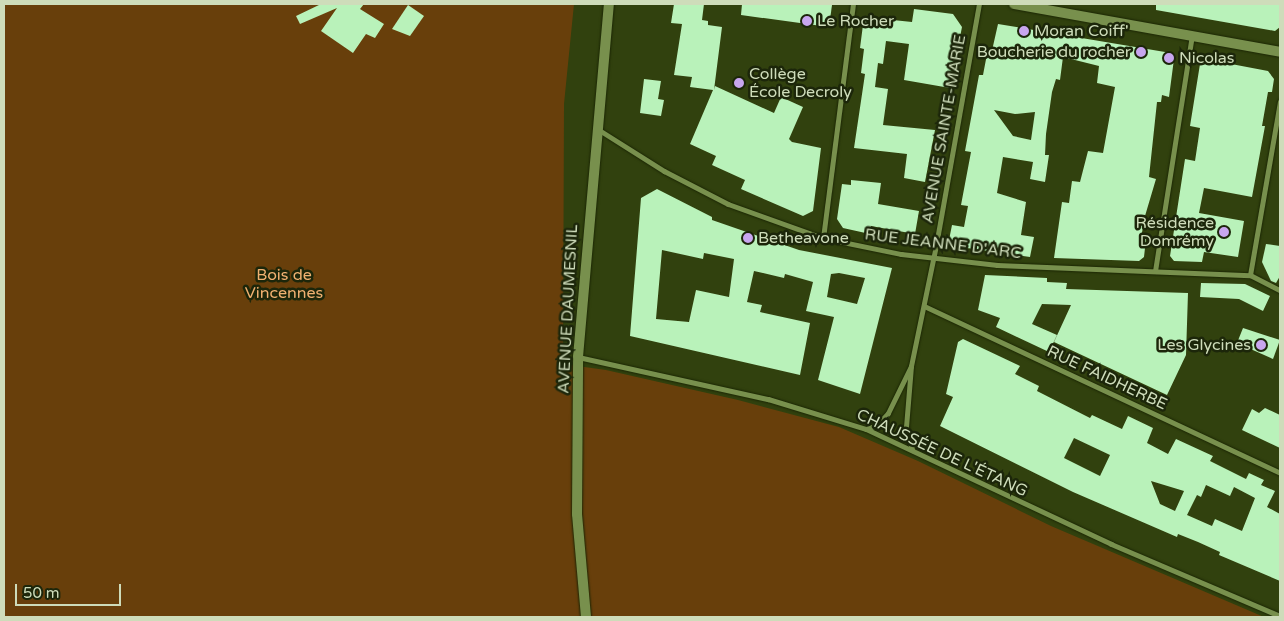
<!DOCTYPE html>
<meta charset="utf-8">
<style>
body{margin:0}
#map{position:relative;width:1284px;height:621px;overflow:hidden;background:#31410e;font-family:"Varela Round",sans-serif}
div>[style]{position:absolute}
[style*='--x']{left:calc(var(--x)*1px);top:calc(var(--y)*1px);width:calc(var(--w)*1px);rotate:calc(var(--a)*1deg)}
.green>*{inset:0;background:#683f0b}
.building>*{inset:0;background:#b9f2ba}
.roads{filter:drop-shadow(0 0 1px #1b2604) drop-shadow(0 0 1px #1b2604)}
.street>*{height:5px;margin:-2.5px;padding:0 2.5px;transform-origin:2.5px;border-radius:2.5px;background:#78904d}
.secondary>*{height:10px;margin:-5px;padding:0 5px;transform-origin:5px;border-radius:5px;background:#78904d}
.dots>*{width:14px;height:14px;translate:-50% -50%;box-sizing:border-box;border:2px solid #1c260a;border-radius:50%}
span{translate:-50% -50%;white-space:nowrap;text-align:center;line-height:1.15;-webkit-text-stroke:5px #1c260a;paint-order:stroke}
.poi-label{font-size:16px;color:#cedcba}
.left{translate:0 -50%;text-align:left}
.right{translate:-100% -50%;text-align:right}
.street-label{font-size:16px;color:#cedcba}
.park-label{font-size:16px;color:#f1b171}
.frame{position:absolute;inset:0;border:5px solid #cedcba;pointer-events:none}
.scale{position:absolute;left:15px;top:584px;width:106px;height:22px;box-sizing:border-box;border:2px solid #cedcba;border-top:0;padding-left:6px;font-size:15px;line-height:18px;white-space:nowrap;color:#cedcba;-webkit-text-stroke:4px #1c260a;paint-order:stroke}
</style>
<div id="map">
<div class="green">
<div style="clip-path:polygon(4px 4px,574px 4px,564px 104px,563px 364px,606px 370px,738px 400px,839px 427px,918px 461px,1051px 526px,1264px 617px,4px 617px)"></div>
</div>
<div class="building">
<div style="clip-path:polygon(321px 4px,364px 4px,360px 9px,384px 24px,375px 38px,366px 34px,353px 53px,321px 31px,337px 8px,300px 24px,296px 16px)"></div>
<div style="clip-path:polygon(674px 4px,704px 4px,702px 20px,708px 21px,708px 25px,722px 27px,714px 90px,715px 86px,774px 113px,781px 97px,803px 107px,789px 139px,792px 142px,821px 148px,813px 211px,803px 216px,741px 189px,745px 180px,712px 165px,716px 156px,690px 144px,713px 90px,690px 87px,692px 77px,674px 75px,682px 24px,671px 23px)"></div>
<div style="clip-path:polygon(742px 4px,832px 5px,829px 27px,741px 15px)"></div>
<div style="clip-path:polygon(1156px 4px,1280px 4px,1280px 27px,1275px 31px,1156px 10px)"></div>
<div style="clip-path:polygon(408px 5px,424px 16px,410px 36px,392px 29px)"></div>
<div style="clip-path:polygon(914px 9px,953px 14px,962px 27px,950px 88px,904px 80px,909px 44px,886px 41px,883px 64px,878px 63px,875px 87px,888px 89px,883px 125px,935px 130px,925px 182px,904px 178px,907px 154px,854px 148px,865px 74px,861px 73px,864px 49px,860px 48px,864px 17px,912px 22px)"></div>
<div style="clip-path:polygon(evenodd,998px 24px,1171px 53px,1174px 59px,1169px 97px,1162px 95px,1161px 102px,1157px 102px,1149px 177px,1156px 179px,1145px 216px,1141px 238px,1146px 239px,1144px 257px,1139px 261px,1054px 258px,1062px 202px,1069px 203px,1072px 181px,1080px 182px,1088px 151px,1103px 153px,1115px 87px,1097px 83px,1099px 66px,1063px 57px,1060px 80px,1056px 79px,1052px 92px,1046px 134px,1045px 155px,1049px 155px,1045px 182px,1030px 179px,1033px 162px,1003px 157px,997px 193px,1026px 202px,1021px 235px,1034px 237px,1030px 257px,953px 246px,949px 240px,952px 225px,964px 227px,968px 206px,961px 205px,971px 152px,965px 151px,979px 75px,983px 75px,987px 54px,991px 55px,998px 24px,994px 110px,1015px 114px,1035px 112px,1031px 140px,1013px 136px,994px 110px)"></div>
<div style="clip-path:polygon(1205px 59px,1268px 71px,1274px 79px,1272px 92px,1268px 92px,1262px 126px,1265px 126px,1252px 197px,1204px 188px,1199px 213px,1244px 221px,1238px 257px,1204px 252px,1202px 262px,1174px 261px,1170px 256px,1185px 159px,1195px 161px,1200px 128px,1190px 126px,1200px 64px)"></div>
<div style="clip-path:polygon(644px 79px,661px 81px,658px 99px,664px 100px,661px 116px,640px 113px)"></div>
<div style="clip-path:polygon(851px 180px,881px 183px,878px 204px,919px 211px,915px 234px,871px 226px,870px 234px,843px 228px,837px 219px,842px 184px,851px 185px)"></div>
<div style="clip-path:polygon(evenodd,657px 189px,712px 217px,712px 220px,799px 250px,892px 268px,860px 394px,818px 380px,834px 317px,806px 311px,813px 282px,785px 274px,784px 278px,754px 271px,747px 302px,762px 305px,760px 312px,810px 323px,800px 375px,630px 336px,641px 198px,657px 189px,662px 250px,703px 259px,704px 253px,734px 259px,729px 297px,696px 290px,689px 322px,656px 319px,662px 250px,657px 189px,839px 273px,865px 278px,857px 304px,827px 297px,831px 274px,839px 273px)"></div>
<div style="clip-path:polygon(1266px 244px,1280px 246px,1280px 276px,1276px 283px,1271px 281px,1262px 262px)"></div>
<div style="clip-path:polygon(985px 275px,1047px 278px,1047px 282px,1067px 283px,1066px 289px,1188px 293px,1186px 355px,1167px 395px,1054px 342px,1071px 305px,1042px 304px,1032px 324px,1057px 335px,1049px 352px,996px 327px,1000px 318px,978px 310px)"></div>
<div style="clip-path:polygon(1201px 283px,1245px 284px,1270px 296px,1263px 311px,1239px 299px,1200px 297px)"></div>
<div style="clip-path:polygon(1243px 328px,1280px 340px,1273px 359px,1237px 343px)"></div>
<div style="clip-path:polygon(evenodd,963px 339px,1020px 366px,1015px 374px,1039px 386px,1037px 391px,1090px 418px,1092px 415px,1122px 429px,1128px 416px,1153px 428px,1147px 443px,1168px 454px,1176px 439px,1213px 456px,1210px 461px,1246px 479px,1249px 473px,1264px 480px,1261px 485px,1275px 491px,1267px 507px,1280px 514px,1280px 581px,1219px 555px,1220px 552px,1198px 542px,1178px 534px,1177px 537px,1073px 492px,940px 426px,953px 397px,946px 394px,958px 342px,963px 339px,1074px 438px,1110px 455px,1100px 476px,1064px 458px,1074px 438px,963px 339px,1151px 481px,1184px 491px,1175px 511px,1160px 504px,1151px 481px,963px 339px,1206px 485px,1230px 496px,1234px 487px,1255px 498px,1242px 531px,1215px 519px,1212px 526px,1187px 515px,1197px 495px,1201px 497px,1206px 485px)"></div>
<div style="clip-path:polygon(1265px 408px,1280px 415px,1280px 448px,1242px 430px,1252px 409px,1259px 413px)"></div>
</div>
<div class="roads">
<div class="street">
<div style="--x:599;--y:130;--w:77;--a:32.2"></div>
<div style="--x:664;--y:171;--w:72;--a:27.3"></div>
<div style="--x:728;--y:204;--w:101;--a:19.7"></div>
<div style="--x:823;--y:238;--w:80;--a:11.6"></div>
<div style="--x:901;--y:254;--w:97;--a:6.5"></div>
<div style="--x:997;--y:265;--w:253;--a:2.3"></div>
<div style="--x:1250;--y:275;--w:34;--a:27"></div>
<div style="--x:823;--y:238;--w:236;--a:-82.7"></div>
<div style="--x:1155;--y:271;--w:238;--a:-81.1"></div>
<div style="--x:1250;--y:275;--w:176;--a:-80.2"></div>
<div style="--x:924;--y:306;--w:393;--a:25.1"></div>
<div style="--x:578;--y:357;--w:195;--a:12.5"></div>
<div style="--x:768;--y:399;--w:102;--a:17"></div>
<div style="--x:866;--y:429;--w:271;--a:25.1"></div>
<div style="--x:1111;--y:544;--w:184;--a:23.1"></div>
<div style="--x:911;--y:366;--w:124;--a:-78.3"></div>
<div style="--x:936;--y:245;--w:245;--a:-79.9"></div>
<div style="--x:866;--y:429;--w:12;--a:-20"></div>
<div style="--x:877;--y:425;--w:16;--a:-47"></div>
<div style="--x:888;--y:413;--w:52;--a:-63.9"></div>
<div style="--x:911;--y:366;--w:61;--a:94.7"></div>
<div style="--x:906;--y:427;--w:24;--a:75"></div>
</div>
<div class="secondary">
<div style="--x:1014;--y:4;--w:270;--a:10.2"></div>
<div style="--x:586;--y:617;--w:103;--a:-95"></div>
<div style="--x:577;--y:514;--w:157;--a:-89.6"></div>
<div style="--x:578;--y:357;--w:354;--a:-85"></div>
</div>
</div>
<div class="dots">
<div style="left:807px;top:21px;background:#c8a6ef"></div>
<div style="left:1024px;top:31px;background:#c8a6ef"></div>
<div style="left:1141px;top:52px;background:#c8a6ef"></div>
<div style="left:1169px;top:58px;background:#c8a6ef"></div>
<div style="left:739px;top:83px;background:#c8a6ef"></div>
<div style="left:1224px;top:232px;background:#c8a6ef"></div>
<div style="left:748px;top:238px;background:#c8a6ef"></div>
<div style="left:1261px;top:345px;background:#c8a6ef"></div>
</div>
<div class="poi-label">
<span class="left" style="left:817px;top:21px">Le Rocher</span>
<span class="left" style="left:1034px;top:31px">Moran Coiff'</span>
<span class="right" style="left:1131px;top:52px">Boucherie du rocher</span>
<span class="left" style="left:1179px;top:58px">Nicolas</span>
<span class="left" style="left:749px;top:83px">Collège<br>École Decroly</span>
<span class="right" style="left:1214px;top:232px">Résidence<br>Domrémy</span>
<span class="left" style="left:758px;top:238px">Betheavone</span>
<span class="right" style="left:1251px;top:345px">Les Glycines</span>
</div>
<div class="street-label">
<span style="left:944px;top:129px;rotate:-80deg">AVENUE SAINTE-MARIE</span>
<span style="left:943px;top:244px;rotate:7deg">RUE JEANNE D'ARC</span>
<span style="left:568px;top:309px;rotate:-87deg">AVENUE DAUMESNIL</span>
<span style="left:1107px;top:378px;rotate:25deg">RUE FAIDHERBE</span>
<span style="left:942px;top:453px;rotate:25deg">CHAUSSÉE DE L'ÉTANG</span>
</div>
<div class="park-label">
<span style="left:284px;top:284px">Bois de<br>Vincennes</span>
</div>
<div class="frame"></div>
<div class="scale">50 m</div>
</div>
